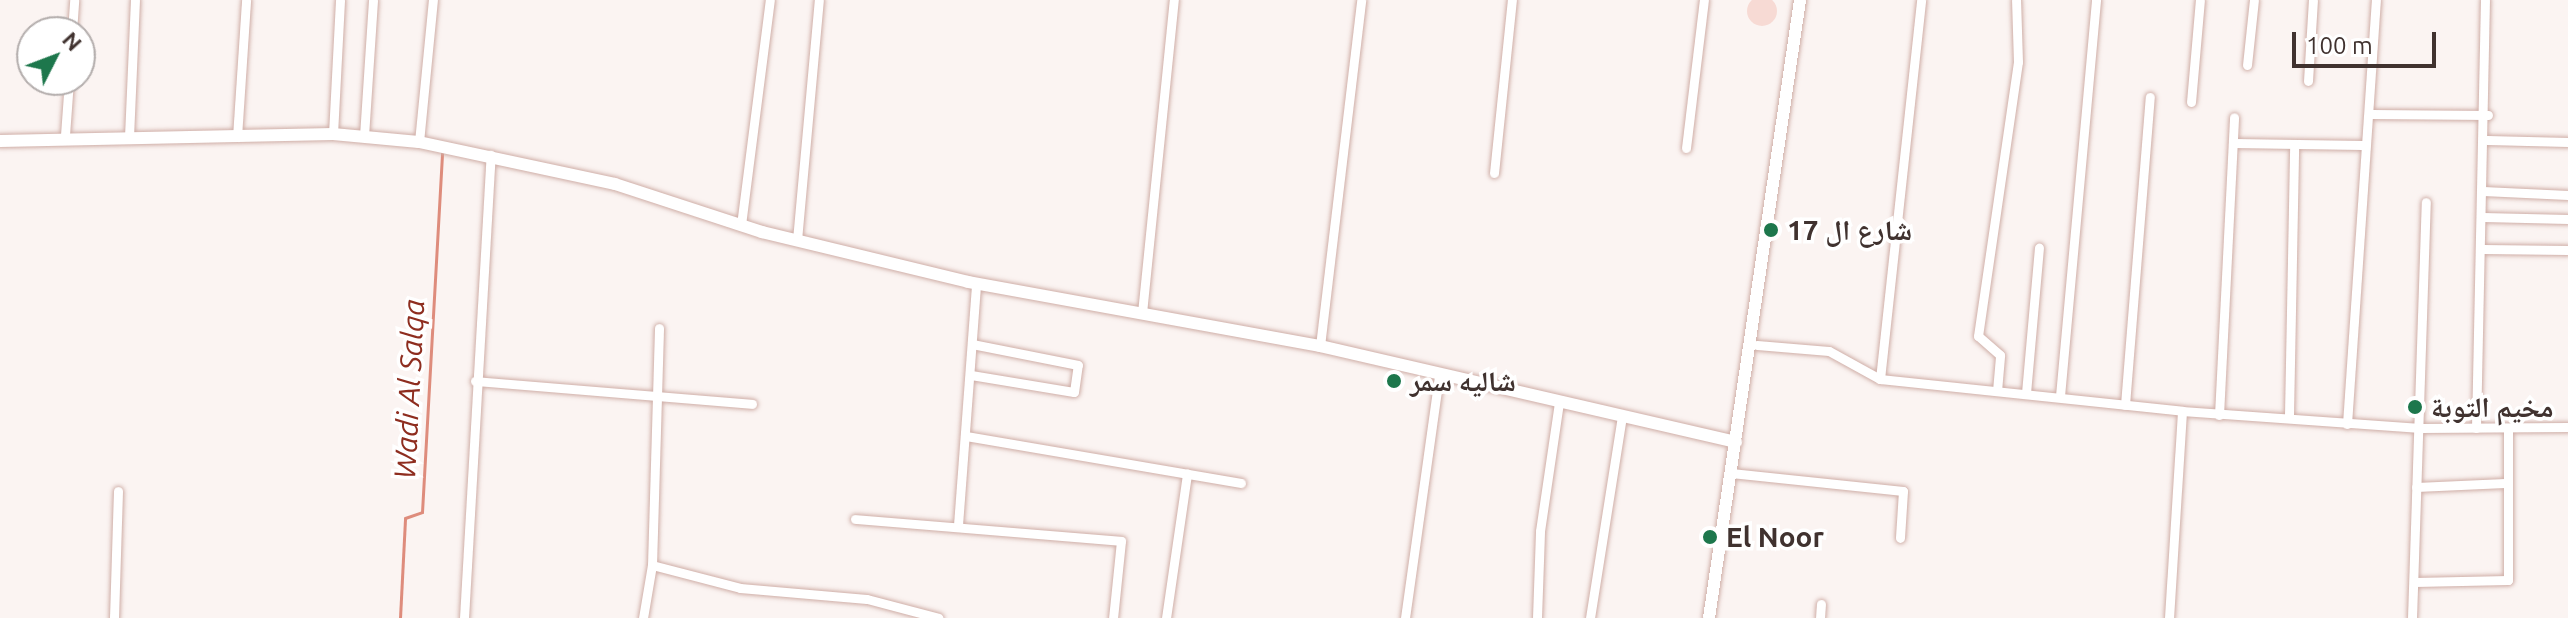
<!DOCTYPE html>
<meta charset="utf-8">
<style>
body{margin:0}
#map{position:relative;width:2568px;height:618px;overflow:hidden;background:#fbf4f2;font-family:Ubuntu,"Noto Naskh Arabic",sans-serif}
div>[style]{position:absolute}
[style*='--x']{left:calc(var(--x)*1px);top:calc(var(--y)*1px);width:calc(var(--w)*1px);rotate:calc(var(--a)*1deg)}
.green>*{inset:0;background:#f7dad4}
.round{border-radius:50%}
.stream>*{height:3px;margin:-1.5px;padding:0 1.5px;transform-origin:1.5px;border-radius:1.5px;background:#de8c7c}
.roads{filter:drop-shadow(0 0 2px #cfaea7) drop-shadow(0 0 2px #cfaea7)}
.street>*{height:9px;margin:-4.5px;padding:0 4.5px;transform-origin:4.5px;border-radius:4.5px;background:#fff}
.secondary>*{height:12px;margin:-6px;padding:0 6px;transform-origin:6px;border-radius:6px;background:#fff}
.dots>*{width:22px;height:22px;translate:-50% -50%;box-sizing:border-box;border:4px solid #fff;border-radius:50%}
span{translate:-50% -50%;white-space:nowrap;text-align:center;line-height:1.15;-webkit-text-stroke:7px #fff;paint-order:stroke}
.poi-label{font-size:28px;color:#40322f;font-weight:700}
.left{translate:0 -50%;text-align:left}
.water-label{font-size:30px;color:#8e2d1f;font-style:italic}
.north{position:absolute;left:16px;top:16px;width:80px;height:80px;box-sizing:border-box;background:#fff;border:2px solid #b3adac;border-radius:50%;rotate:48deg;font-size:22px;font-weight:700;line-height:32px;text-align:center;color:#40322f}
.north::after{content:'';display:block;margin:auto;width:28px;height:36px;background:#1d774c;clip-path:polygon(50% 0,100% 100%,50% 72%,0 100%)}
.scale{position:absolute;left:2292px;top:32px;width:144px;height:36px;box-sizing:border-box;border:4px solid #40322f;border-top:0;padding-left:10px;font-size:24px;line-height:28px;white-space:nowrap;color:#40322f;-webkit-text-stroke:6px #fff;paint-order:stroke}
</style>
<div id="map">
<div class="green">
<div class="round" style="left:1747px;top:-4px;width:30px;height:30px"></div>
</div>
<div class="stream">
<div style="--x:400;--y:618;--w:100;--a:-87.1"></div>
<div style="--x:405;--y:518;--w:18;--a:-19"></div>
<div style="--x:422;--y:512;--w:362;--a:-86.8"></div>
</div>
<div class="roads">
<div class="street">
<div style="--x:72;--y:32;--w:32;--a:-86"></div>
<div style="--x:2247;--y:65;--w:65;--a:-83.9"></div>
<div style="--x:2308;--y:81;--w:81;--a:-86.5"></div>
<div style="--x:2191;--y:102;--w:102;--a:-85"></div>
<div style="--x:2371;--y:114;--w:117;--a:0.5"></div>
<div style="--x:333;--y:134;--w:134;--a:-87"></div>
<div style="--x:65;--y:135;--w:55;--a:-85.8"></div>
<div style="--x:364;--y:136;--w:136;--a:-86.2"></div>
<div style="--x:129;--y:137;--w:137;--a:-87.5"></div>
<div style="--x:237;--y:137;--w:137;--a:-86.2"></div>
<div style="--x:2487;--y:140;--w:81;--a:1.4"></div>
<div style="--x:419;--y:142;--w:143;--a:-84.4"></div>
<div style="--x:2234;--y:143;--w:128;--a:0.9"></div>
<div style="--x:1686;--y:148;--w:149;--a:-83.1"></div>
<div style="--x:1494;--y:173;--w:174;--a:-84.1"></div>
<div style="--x:2483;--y:191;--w:85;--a:2.7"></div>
<div style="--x:2483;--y:217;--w:85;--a:1.3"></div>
<div style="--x:741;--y:225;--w:227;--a:-82.7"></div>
<div style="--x:797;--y:240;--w:241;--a:-84.8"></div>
<div style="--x:2482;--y:249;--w:86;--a:0.7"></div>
<div style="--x:1142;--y:313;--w:315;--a:-84.2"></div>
<div style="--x:1757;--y:345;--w:72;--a:4.8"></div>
<div style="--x:1829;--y:351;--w:58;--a:28.8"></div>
<div style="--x:1880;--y:379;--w:304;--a:6"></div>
<div style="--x:2182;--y:411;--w:239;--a:4.1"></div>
<div style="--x:2420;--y:428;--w:148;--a:-0.4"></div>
<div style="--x:1320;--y:346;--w:348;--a:-83.2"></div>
<div style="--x:971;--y:375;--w:104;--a:9.4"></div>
<div style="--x:1074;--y:392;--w:27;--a:-82"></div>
<div style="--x:1078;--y:365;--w:108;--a:-168.8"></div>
<div style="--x:1880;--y:379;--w:381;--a:-83.8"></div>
<div style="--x:475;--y:381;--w:278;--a:4.7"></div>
<div style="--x:1997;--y:391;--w:36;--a:-85"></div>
<div style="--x:2000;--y:355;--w:29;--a:-139"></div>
<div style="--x:1978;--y:336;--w:277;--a:-81.7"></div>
<div style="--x:2018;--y:62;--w:62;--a:-91.8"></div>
<div style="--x:2026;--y:393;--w:146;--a:-84.9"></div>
<div style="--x:2060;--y:396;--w:398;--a:-84.8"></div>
<div style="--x:2125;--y:405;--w:309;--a:-85.4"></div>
<div style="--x:2219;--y:415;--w:298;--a:-87.1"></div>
<div style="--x:2289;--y:415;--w:269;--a:-88.9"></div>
<div style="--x:2347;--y:424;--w:425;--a:-86.1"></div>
<div style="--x:2476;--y:428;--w:428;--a:-88.8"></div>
<div style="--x:966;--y:436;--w:279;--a:9.7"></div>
<div style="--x:1731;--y:473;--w:173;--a:6"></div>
<div style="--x:1903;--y:491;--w:47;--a:93.7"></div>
<div style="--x:2416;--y:487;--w:89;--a:-2.6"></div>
<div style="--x:855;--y:519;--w:267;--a:4.7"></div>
<div style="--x:1121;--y:541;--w:77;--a:95.9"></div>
<div style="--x:958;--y:525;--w:242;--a:-85.7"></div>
<div style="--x:652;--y:565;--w:91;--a:14.6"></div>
<div style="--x:740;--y:588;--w:127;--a:5"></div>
<div style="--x:867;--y:599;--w:74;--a:14.8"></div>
<div style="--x:2415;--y:582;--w:93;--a:-1.2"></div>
<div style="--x:2508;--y:580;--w:151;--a:-90"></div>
<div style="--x:114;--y:618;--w:127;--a:-88.2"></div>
<div style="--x:464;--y:618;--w:464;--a:-86.7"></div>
<div style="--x:643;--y:618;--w:54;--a:-80.4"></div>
<div style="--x:652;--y:565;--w:237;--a:-88.3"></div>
<div style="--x:1166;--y:618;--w:146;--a:-81.7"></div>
<div style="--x:1405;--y:618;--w:244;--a:-82"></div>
<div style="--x:1537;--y:618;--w:87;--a:-88"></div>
<div style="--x:1540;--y:531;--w:129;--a:-81.6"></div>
<div style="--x:1590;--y:618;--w:205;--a:-81"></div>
<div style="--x:1820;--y:618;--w:14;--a:-86"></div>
<div style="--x:2169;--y:618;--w:207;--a:-86.4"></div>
<div style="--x:2412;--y:618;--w:416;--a:-88.1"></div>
</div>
<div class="secondary">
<div style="--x:0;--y:141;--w:333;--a:-1.2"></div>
<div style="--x:333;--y:134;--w:86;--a:5.3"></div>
<div style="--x:419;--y:142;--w:200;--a:12.1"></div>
<div style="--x:615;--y:184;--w:155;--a:18.1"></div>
<div style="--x:762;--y:232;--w:212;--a:13.6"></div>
<div style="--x:968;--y:282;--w:358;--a:10.3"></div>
<div style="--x:1320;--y:346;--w:427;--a:13"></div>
<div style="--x:1709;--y:618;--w:625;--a:-81.62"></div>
</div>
</div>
<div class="dots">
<div style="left:1771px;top:230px;background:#1d774c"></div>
<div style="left:1394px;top:381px;background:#1d774c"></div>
<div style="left:2415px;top:407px;background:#1d774c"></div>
<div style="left:1710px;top:537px;background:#1d774c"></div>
</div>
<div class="poi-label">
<span class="left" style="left:1787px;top:230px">شارع ال 17</span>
<span class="left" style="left:1410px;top:381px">شاليه سمر</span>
<span class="left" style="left:2431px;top:407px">مخيم التوبة</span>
<span class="left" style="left:1726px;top:537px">El Noor</span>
</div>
<div class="water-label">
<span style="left:409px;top:389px;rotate:-87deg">Wadi Al Salqa</span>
</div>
<div class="north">N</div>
<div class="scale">100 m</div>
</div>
